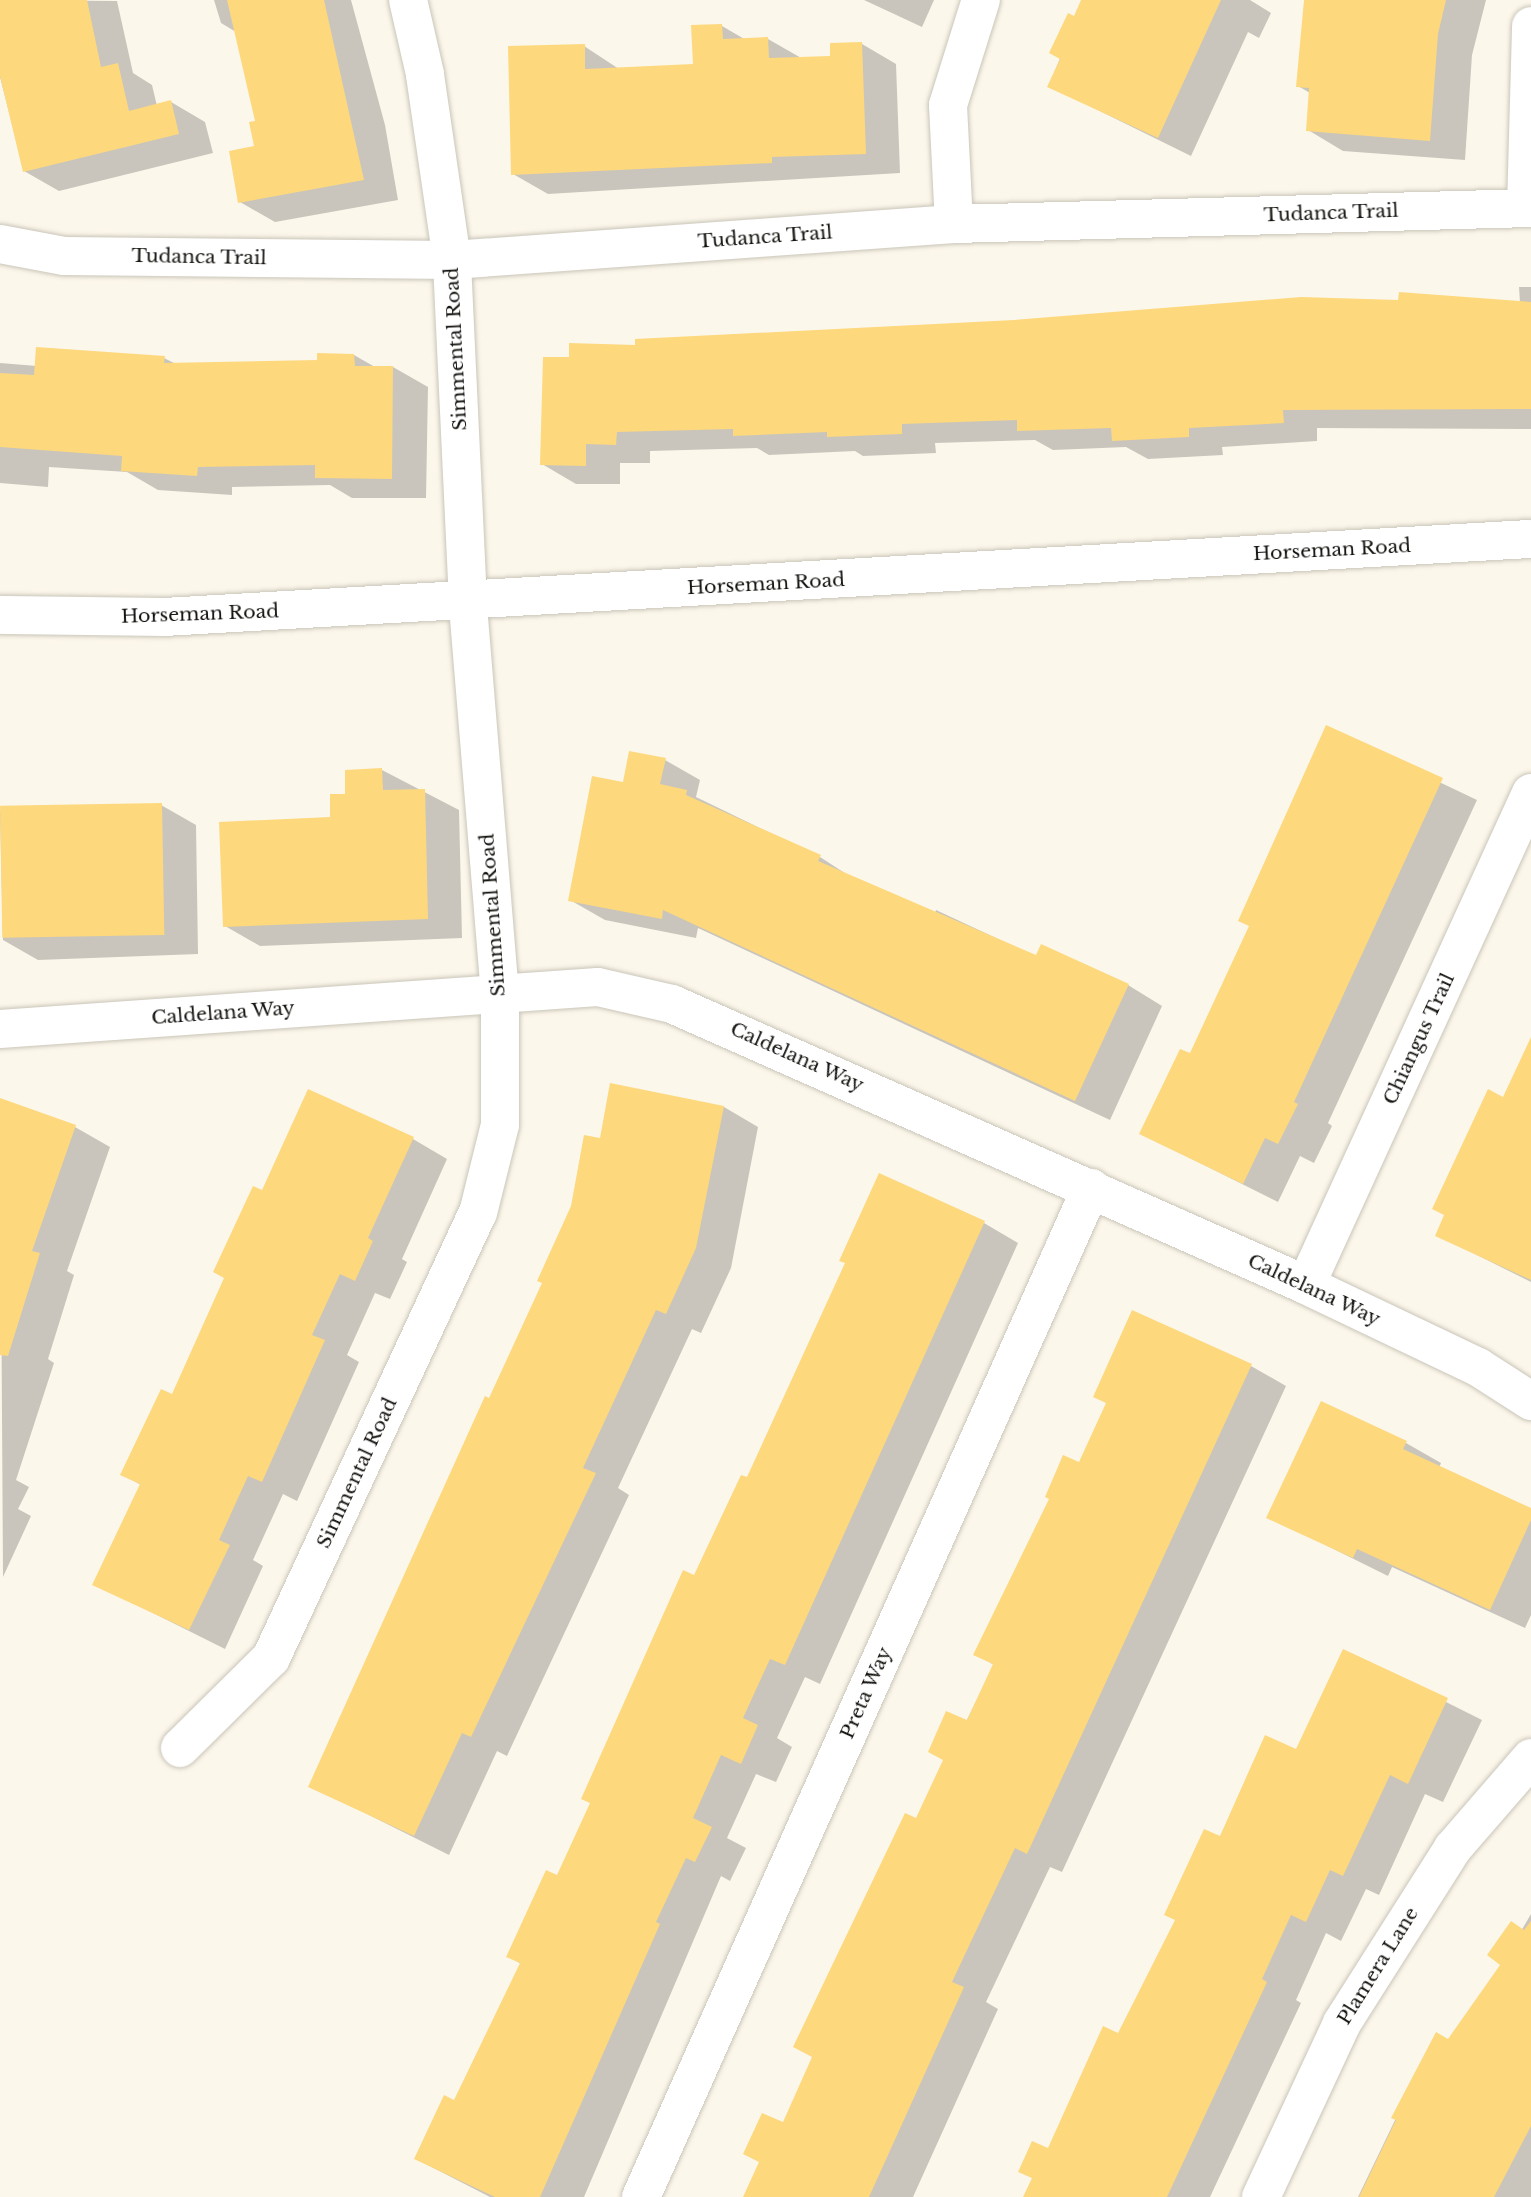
<!DOCTYPE html>
<style>
body{margin:0}
#map{position:relative;width:1531px;height:2197px;overflow:hidden;background:#fcf7eb;font-family:"Libre Baskerville",serif}
div>[style]{position:absolute}
[style*='--x']{left:calc(var(--x)*1px);top:calc(var(--y)*1px);width:calc(var(--w)*1px);rotate:calc(var(--a)*1deg)}
.shadow>*{inset:0;background:#0003}
.building>*{inset:0;background:#fdd87d;transform-origin:0 0}
.roads{filter:drop-shadow(0 0 2px #cac5b9) drop-shadow(0 0 2px #cac5b9)}
.minor>*{height:38px;margin:-19px;padding:0 19px;transform-origin:19px;border-radius:19px;background:#fff}
.tertiary>*{height:38px;margin:-19px;padding:0 19px;transform-origin:19px;border-radius:19px;background:#fff}
span{translate:-50% -50%;white-space:nowrap;text-align:center;line-height:1.15;-webkit-text-stroke:5px #fff;paint-order:stroke}
.street-label{font-size:19px;color:#15130f}
</style>
<div id="map">
<div class="shadow">
<div style="clip-path:polygon(0 0,117px 1px,133px 73px,152px 85px,157px 106px,171px 102px,205px 122px,213px 153px,59px 191px,24px 171px,0 77px)"></div>
<div style="clip-path:polygon(214px 0,351px 0,385px 125px,398px 200px,275px 222px,240px 202px,256px 148px,257px 123px,236px 32px,221px 23px)"></div>
<div style="clip-path:polygon(864px 0,934px 0,922px 27px)"></div>
<div style="clip-path:polygon(1083px 0,1250px 0,1271px 13px,1259px 38px,1248px 32px,1191px 156px,1049px 86px)"></div>
<div style="clip-path:polygon(1307px 0,1486px 0,1472px 55px,1465px 160px,1343px 151px,1308px 130px,1310px 93px,1298px 86px)"></div>
<div style="clip-path:polygon(722px 26px,746px 40px,768px 39px,803px 59px,832px 58px,862px 44px,896px 64px,900px 173px,548px 194px,513px 174px,584px 46px,619px 69px,695px 66px)"></div>
<div style="clip-path:polygon(1519px 287px,1531px 287px,1531px 429px,1317px 428px,1317px 441px,1222px 447px,1223px 455px,1148px 459px,1126px 447px,1053px 450px,1035px 440px,935px 443px,936px 453px,863px 456px,855px 451px,769px 455px,757px 448px,650px 451px,650px 463px,620px 463px,620px 484px,576px 484px,542px 464px,570px 359px,637px 346px,1520px 303px)"></div>
<div style="clip-path:polygon(354px 355px,375px 367px,393px 367px,428px 387px,426px 498px,352px 498px,330px 485px,232px 487px,232px 495px,158px 490px,127px 472px,49px 467px,48px 487px,0 483px,0 363px,37px 366px,164px 358px,176px 364px,318px 362px)"></div>
<div style="clip-path:polygon(1326px 728px,1477px 800px,1328px 1123px,1332px 1126px,1314px 1163px,1300px 1156px,1278px 1202px,1142px 1134px,1191px 1056px,1251px 926px)"></div>
<div style="clip-path:polygon(665px 760px,700px 780px,696px 797px,820px 857px,854px 879px,934px 916px,936px 910px,1037px 957px,1128px 985px,1162px 1006px,1110px 1120px,698px 928px,696px 938px,605px 920px,570px 900px,625px 784px)"></div>
<div style="clip-path:polygon(382px 770px,459px 810px,462px 938px,260px 946px,225px 926px,332px 819px,347px 796px)"></div>
<div style="clip-path:polygon(161px 805px,196px 825px,198px 954px,38px 960px,3px 940px,0 811px)"></div>
<div style="clip-path:polygon(1531px 1045px,1531px 1282px,1437px 1235px)"></div>
<div style="clip-path:polygon(0 1100px,75px 1127px,110px 1147px,67px 1271px,74px 1275px,48px 1359px,54px 1363px,16px 1480px,29px 1487px,18px 1509px,31px 1516px,3px 1577px)"></div>
<div style="clip-path:polygon(724px 1107px,758px 1127px,731px 1268px,701px 1333px,692px 1329px,618px 1488px,629px 1495px,507px 1756px,497px 1751px,449px 1855px,311px 1786px,544px 1283px,601px 1140px)"></div>
<div style="clip-path:polygon(413px 1139px,447px 1159px,402px 1259px,407px 1262px,390px 1299px,375px 1293px,347px 1355px,359px 1362px,297px 1501px,283px 1494px,253px 1560px,263px 1566px,225px 1649px,95px 1584px,141px 1485px,123px 1475px,173px 1396px,263px 1192px)"></div>
<div style="clip-path:polygon(984px 1223px,1018px 1243px,820px 1684px,805px 1677px,777px 1738px,792px 1747px,776px 1782px,756px 1774px,727px 1838px,746px 1848px,730px 1881px,721px 1876px,584px 2197px,490px 2197px,416px 2159px,455px 2102px,521px 1964px,508px 1956px,558px 1878px,695px 1577px,747px 1480px)"></div>
<div style="clip-path:polygon(1251px 1366px,1286px 1386px,1062px 1872px,1050px 1867px,986px 2002px,998px 2009px,913px 2197px,745px 2197px,784px 2125px,917px 1821px,994px 1665px,975px 1654px,1080px 1465px)"></div>
<div style="clip-path:polygon(1322px 1403px,1406px 1443px,1441px 1463px,1439px 1468px,1531px 1510px,1531px 1615px,1525px 1628px,1392px 1567px,1388px 1576px,1269px 1517px)"></div>
<div style="clip-path:polygon(1344px 1651px,1482px 1720px,1443px 1802px,1425px 1794px,1379px 1895px,1366px 1889px,1341px 1941px,1326px 1933px,1296px 2000px,1301px 2003px,1210px 2197px,1025px 2197px,1034px 2179px,1020px 2171px,1049px 2151px,1119px 2035px,1220px 1838px,1297px 1752px)"></div>
<div style="clip-path:polygon(1531px 1914px,1531px 2197px,1358px 2197px,1436px 2035px,1448px 2041px,1502px 1964px)"></div>
</div>
<div class="building">
<div style="clip-path:polygon(0 0,87px 0,101px 67px,118px 63px,129px 111px,171px 100px,179px 134px,23px 172px,0 76px)"></div>
<div style="clip-path:polygon(227px 0,324px 0,364px 180px,238px 203px,229px 151px,254px 146px,249px 122px,255px 121px)"></div>
<div style="clip-path:polygon(1081px 0,1221px 0,1158px 138px,1047px 87px,1060px 59px,1049px 53px,1068px 13px,1074px 16px)"></div>
<div style="clip-path:polygon(1304px 0,1446px 0,1438px 34px,1430px 141px,1306px 131px,1309px 88px,1296px 87px)"></div>
<div style="clip-path:polygon(722px 24px,723px 39px,768px 37px,769px 58px,830px 56px,830px 43px,862px 42px,866px 154px,772px 157px,772px 163px,511px 175px,508px 46px,585px 44px,585px 69px,693px 64px,691px 25px)"></div>
<div style="clip-path:polygon(1399px 292px,1531px 302px,1531px 409px,1283px 410px,1284px 423px,1189px 428px,1189px 437px,1112px 441px,1111px 428px,1017px 431px,1017px 420px,902px 424px,902px 434px,827px 437px,827px 432px,733px 436px,733px 429px,617px 432px,616px 445px,586px 444px,586px 466px,540px 465px,543px 357px,569px 357px,569px 343px,635px 345px,635px 339px,1014px 320px,1301px 297px,1398px 300px)"></div>
<div style="clip-path:polygon(36px 347px,165px 356px,164px 363px,317px 360px,317px 353px,354px 354px,355px 366px,393px 366px,392px 479px,315px 478px,315px 465px,198px 467px,197px 476px,121px 471px,122px 456px,0 447px,0 373px,34px 375px)"></div>
<div style="clip-path:polygon(1326px 725px,1443px 778px,1294px 1102px,1298px 1104px,1278px 1144px,1265px 1138px,1243px 1184px,1139px 1134px,1180px 1049px,1190px 1053px,1249px 926px,1238px 921px)"></div>
<div style="clip-path:polygon(629px 751px,666px 758px,660px 784px,687px 790px,686px 795px,821px 855px,818px 861px,1036px 955px,1041px 944px,1129px 984px,1075px 1101px,663px 910px,662px 919px,568px 901px,592px 776px,623px 782px)"></div>
<div style="clip-path:polygon(382px 768px,383px 790px,425px 789px,428px 919px,223px 927px,219px 822px,330px 817px,330px 794px,345px 794px,345px 770px)"></div>
<div style="left:162px;top:803px;width:132px;height:162px;rotate:89deg"></div>
<div style="clip-path:polygon(1531px 1037px,1531px 1280px,1435px 1236px,1444px 1215px,1432px 1209px,1488px 1089px,1503px 1097px)"></div>
<div style="clip-path:polygon(610px 1083px,724px 1106px,696px 1248px,666px 1314px,656px 1310px,583px 1468px,596px 1473px,471px 1737px,462px 1733px,414px 1836px,308px 1787px,485px 1396px,489px 1398px,542px 1283px,537px 1281px,571px 1206px,584px 1135px,600px 1138px)"></div>
<div style="clip-path:polygon(308px 1089px,414px 1137px,368px 1238px,373px 1241px,355px 1281px,340px 1274px,312px 1335px,325px 1340px,262px 1482px,248px 1476px,219px 1540px,230px 1545px,189px 1630px,92px 1585px,140px 1484px,120px 1475px,161px 1389px,172px 1394px,224px 1278px,213px 1272px,253px 1186px,262px 1190px)"></div>
<div style="clip-path:polygon(0 1098px,76px 1125px,32px 1251px,40px 1253px,8px 1356px,0 1355px)"></div>
<div style="clip-path:polygon(879px 1173px,985px 1221px,785px 1665px,770px 1659px,743px 1718px,758px 1725px,741px 1764px,721px 1755px,693px 1818px,712px 1827px,695px 1862px,686px 1858px,656px 1922px,660px 1924px,540px 2197px,495px 2197px,414px 2159px,444px 2095px,454px 2100px,520px 1963px,506px 1957px,546px 1870px,557px 1875px,590px 1803px,581px 1799px,683px 1570px,694px 1575px,741px 1475px,747px 1477px,845px 1263px,839px 1261px)"></div>
<div style="clip-path:polygon(1132px 1310px,1252px 1364px,1027px 1854px,1015px 1848px,952px 1982px,964px 1987px,869px 2197px,743px 2197px,759px 2162px,743px 2154px,762px 2113px,783px 2122px,812px 2057px,793px 2047px,905px 1813px,916px 1818px,943px 1760px,928px 1752px,946px 1711px,967px 1720px,993px 1664px,973px 1655px,1049px 1499px,1045px 1497px,1063px 1455px,1079px 1462px,1106px 1403px,1093px 1397px)"></div>
<div style="clip-path:polygon(1321px 1401px,1407px 1441px,1403px 1449px,1531px 1508px,1531px 1520px,1490px 1610px,1357px 1549px,1353px 1558px,1266px 1518px)"></div>
<div style="clip-path:polygon(1343px 1649px,1448px 1698px,1408px 1784px,1390px 1775px,1343px 1876px,1330px 1870px,1306px 1922px,1291px 1915px,1262px 1979px,1267px 1982px,1167px 2197px,1023px 2197px,1032px 2178px,1018px 2172px,1032px 2141px,1048px 2148px,1103px 2026px,1118px 2033px,1175px 1920px,1164px 1915px,1204px 1829px,1220px 1836px,1265px 1735px,1296px 1749px)"></div>
<div style="clip-path:polygon(1511px 1921px,1524px 1930px,1531px 1921px,1531px 2126px,1494px 2197px,1359px 2197px,1396px 2120px,1391px 2118px,1436px 2032px,1448px 2039px,1500px 1965px,1487px 1955px)"></div>
</div>
<div class="roads">
<div class="minor">
<div style="--x:1526;--y:208;--w:182;--a:-88.4"></div>
<div style="--x:954;--y:224;--w:119;--a:-92.9"></div>
<div style="--x:948;--y:105;--w:110;--a:-72.6"></div>
<div style="--x:0;--y:244;--w:65;--a:10.6"></div>
<div style="--x:64;--y:256;--w:388;--a:0.6"></div>
<div style="--x:452;--y:260;--w:503;--a:-4.1"></div>
<div style="--x:954;--y:224;--w:577;--a:-1.59"></div>
<div style="--x:0;--y:1029;--w:599;--a:-4.02"></div>
<div style="--x:598;--y:987;--w:76;--a:12.9"></div>
<div style="--x:672;--y:1004;--w:693;--a:23.9"></div>
<div style="--x:1306;--y:1285;--w:191;--a:25.5"></div>
<div style="--x:1478;--y:1367;--w:63;--a:32.7"></div>
<div style="--x:1306;--y:1285;--w:541;--a:-65.42"></div>
<div style="--x:180;--y:1748;--w:128;--a:-44.7"></div>
<div style="--x:271;--y:1658;--w:491;--a:-65.1"></div>
<div style="--x:478;--y:1213;--w:91;--a:-76"></div>
<div style="--x:500;--y:1125;--w:130;--a:-90"></div>
<div style="--x:500;--y:995;--w:394;--a:-94.7"></div>
<div style="--x:468;--y:602;--w:342;--a:-92.7"></div>
<div style="--x:452;--y:260;--w:188;--a:-98.3"></div>
<div style="--x:425;--y:74;--w:76;--a:-102.9"></div>
<div style="--x:641;--y:2197;--w:1105;--a:-65.96"></div>
<div style="--x:1261;--y:2197;--w:192;--a:-65"></div>
<div style="--x:1342;--y:2023;--w:207;--a:-57.6"></div>
<div style="--x:1453;--y:1848;--w:119;--a:-49.1"></div>
</div>
<div class="tertiary">
<div style="--x:0;--y:615;--w:164;--a:0.7"></div>
<div style="--x:164;--y:617;--w:1369;--a:-3.27"></div>
</div>
</div>
<div class="street-label">
<span style="left:1331px;top:213px;rotate:-2deg">Tudanca Trail</span>
<span style="left:765px;top:237px;rotate:-4deg">Tudanca Trail</span>
<span style="left:199px;top:257px;rotate:1deg">Tudanca Trail</span>
<span style="left:456px;top:349px;rotate:-93deg">Simmental Road</span>
<span style="left:1332px;top:550px;rotate:-3deg">Horseman Road</span>
<span style="left:766px;top:584px;rotate:-3deg">Horseman Road</span>
<span style="left:200px;top:614px;rotate:-2deg">Horseman Road</span>
<span style="left:493px;top:915px;rotate:-94deg">Simmental Road</span>
<span style="left:223px;top:1013px;rotate:-4deg">Caldelana Way</span>
<span style="left:1419px;top:1039px;rotate:-65deg">Chiangus Trail</span>
<span style="left:797px;top:1057px;rotate:24deg">Caldelana Way</span>
<span style="left:1314px;top:1290px;rotate:25deg">Caldelana Way</span>
<span style="left:357px;top:1473px;rotate:-65deg">Simmental Road</span>
<span style="left:866px;top:1693px;rotate:-66deg">Preta Way</span>
<span style="left:1378px;top:1966px;rotate:-58deg">Plamera Lane</span>
</div>
</div>
